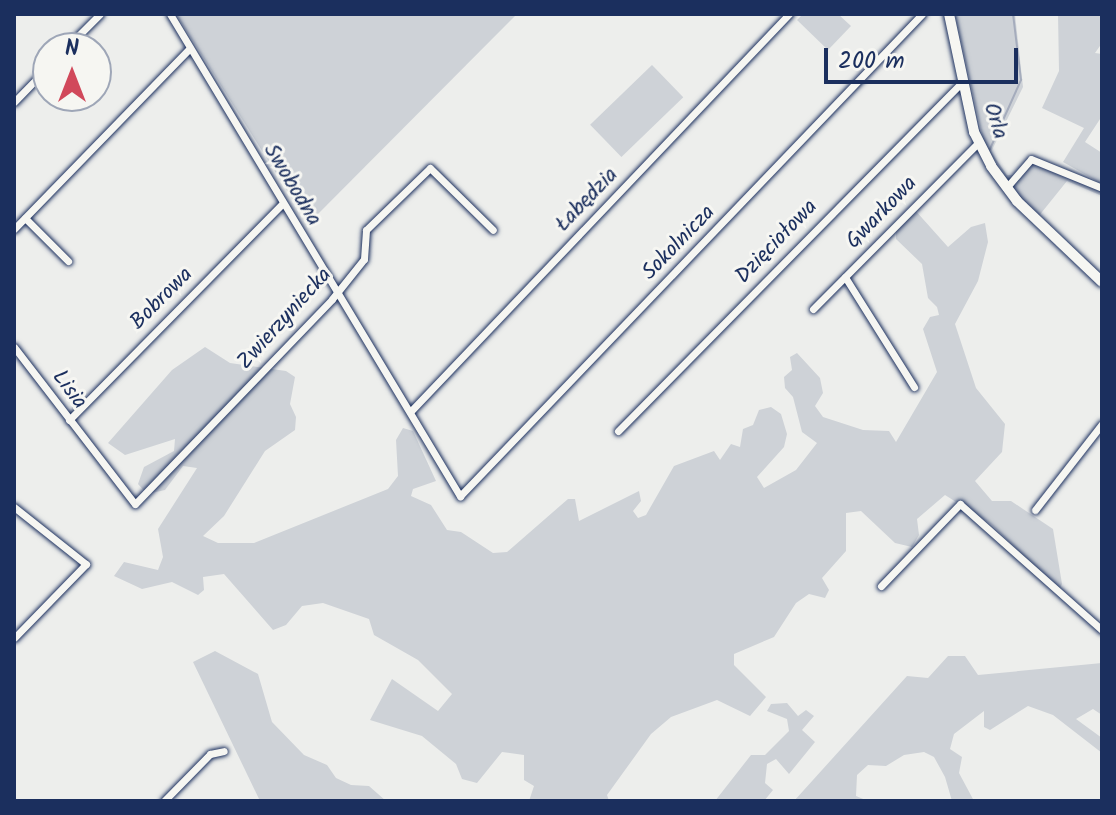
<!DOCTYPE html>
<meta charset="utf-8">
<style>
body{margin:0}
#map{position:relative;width:1116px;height:815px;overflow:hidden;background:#edeeec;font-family:Kalam,sans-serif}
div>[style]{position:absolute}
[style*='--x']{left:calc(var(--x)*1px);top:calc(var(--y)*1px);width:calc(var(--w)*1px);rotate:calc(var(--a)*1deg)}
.green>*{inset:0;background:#ced2d7;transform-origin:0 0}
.stream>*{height:2px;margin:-1px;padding:0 1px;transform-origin:1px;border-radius:1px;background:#a5acbc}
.roads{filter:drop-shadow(0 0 2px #1b2f5e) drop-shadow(0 0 2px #1b2f5e)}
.street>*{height:7px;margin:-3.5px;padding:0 3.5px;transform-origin:3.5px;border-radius:3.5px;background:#f6f6f2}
.secondary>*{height:10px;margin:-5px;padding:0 5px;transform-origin:5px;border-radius:5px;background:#f6f6f2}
span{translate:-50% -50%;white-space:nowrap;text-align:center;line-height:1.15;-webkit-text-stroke:6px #f6f6f2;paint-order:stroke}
.street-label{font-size:22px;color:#1b2f5e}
.frame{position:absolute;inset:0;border:16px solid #1b2f5e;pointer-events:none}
.north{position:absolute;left:32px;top:32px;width:80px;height:80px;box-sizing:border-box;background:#f6f6f2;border:2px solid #9ea6b7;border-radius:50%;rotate:0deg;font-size:22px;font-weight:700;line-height:32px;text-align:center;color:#1b2f5e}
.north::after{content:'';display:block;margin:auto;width:28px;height:36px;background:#d1495b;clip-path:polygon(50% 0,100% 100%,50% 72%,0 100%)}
.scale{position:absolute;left:824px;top:48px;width:194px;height:36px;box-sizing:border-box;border:4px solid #1b2f5e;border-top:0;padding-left:10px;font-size:24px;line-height:28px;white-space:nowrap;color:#1b2f5e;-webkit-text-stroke:6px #f6f6f2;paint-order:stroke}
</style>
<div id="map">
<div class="green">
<div style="clip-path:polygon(176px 14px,513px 14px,515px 16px,308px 224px)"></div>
<div style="clip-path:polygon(803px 14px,838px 14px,851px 26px,828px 50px,797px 20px)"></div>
<div style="clip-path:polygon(955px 14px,1015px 14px,1023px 87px,991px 152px,1007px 175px,1013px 175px,1009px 182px,984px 143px)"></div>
<div style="clip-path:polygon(1058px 14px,1102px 14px,1102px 43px,1095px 53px,1102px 54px,1102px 116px,1085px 142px,1102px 153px,1102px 184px,1063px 162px,1084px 128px,1042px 108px,1059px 71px)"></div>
<div style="left:652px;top:65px;width:45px;height:86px;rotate:46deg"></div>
<div style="clip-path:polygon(1031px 161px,1102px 191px,1102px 196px,1067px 181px,1038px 217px,1012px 188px)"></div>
<div style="clip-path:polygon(914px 209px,948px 247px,971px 227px,985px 223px,988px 242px,978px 281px,955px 324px,976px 388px,1005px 424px,1002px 452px,975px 481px,992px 501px,1011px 501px,1053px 529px,1062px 584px,1059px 590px,991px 524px,945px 495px,917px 519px,919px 535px,912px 547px,895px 543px,861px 511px,846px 513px,846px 551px,822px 578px,829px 590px,825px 598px,809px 594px,796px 603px,774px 637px,734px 654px,734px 665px,766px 697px,750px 716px,717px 700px,671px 717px,651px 734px,607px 795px,609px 801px,529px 801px,534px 786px,524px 780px,524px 755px,502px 752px,477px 783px,462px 779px,456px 764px,422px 736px,370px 720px,392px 679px,438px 711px,452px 694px,418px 660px,374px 635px,369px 619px,323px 603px,302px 606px,286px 625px,273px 630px,224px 574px,203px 577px,204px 590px,198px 595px,172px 582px,142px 589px,114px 576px,124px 562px,158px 570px,163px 557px,158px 529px,197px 468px,183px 466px,165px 490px,147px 494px,138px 484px,144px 467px,174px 451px,175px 439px,125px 455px,108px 443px,172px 370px,205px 347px,230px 363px,286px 371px,295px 377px,290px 404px,296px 417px,295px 430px,265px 451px,224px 516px,203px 536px,218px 543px,254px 543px,388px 489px,398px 476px,396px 440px,403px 428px,413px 431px,436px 481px,413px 489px,411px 496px,431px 505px,447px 530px,461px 532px,493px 553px,507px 552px,568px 499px,575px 499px,579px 521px,639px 491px,641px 501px,633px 511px,638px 518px,646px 515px,674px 466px,714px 451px,720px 460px,731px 444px,740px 447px,743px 429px,753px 425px,759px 410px,771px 407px,781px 414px,787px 434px,784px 447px,757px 477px,764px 488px,796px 470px,817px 443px,802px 432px,793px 397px,785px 388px,784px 377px,792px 370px,790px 357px,797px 353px,820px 378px,823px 393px,815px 406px,823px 417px,863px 430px,889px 431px,896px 442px,937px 372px,923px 329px,930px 317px,939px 315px,937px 307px,928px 298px,922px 264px,896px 239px,896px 226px)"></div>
<div style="clip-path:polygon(215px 651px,258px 674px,272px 722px,304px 755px,327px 765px,336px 778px,351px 785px,369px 786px,386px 801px,260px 801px,193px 662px)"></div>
<div style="clip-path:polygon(948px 656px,965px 656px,978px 675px,1102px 663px,1102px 715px,1093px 709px,1076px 719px,1102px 738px,1102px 753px,1053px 715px,1028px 706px,990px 730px,984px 727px,984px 711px,954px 734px,950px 749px,962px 757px,959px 773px,974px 801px,952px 801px,945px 777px,934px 757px,924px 752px,904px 755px,886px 766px,868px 765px,857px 775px,856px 796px,868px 801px,794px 801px,907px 676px,928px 678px)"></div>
<div style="clip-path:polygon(787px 703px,798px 716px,806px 710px,814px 716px,802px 730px,815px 742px,789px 774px,776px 759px,767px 764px,765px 783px,773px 790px,764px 801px,715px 801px,751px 755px,765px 755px,789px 731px,787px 719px,767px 711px,771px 704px)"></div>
</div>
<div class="stream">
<div style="--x:990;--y:149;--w:76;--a:-65.8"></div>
<div style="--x:1021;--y:80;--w:66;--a:-96.9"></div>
</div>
<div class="roads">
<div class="street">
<div style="--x:170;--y:14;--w:563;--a:58.97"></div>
<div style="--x:460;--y:496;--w:668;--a:-46.21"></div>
<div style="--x:66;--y:48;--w:48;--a:-45"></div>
<div style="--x:14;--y:102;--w:49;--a:-45.8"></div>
<div style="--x:1006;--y:188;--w:38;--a:-49"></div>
<div style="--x:1031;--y:159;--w:77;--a:22.2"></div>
<div style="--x:25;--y:218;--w:61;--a:45"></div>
<div style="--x:14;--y:229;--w:251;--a:-45.8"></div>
<div style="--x:845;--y:277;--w:130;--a:57.9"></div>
<div style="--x:813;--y:309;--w:234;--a:-45.2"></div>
<div style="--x:14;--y:347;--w:198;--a:52.4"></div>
<div style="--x:135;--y:504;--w:284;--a:-46.1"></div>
<div style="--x:332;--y:299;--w:51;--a:-51.3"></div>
<div style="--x:364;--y:259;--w:29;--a:-86"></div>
<div style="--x:366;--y:230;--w:89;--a:-44.1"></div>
<div style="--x:430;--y:168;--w:88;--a:44.5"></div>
<div style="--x:410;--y:412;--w:550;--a:-46.4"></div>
<div style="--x:69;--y:420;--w:303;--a:-45.4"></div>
<div style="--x:618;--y:431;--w:491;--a:-45.4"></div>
<div style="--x:14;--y:507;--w:92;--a:38.4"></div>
<div style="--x:86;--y:564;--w:103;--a:134.2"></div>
<div style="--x:1035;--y:510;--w:109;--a:-52.1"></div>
<div style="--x:881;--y:586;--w:114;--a:-46.1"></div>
<div style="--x:960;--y:504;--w:190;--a:41.6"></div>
<div style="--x:164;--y:801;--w:66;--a:-45.6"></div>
<div style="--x:210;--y:754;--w:14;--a:-12"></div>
</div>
<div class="secondary">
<div style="--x:949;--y:14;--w:121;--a:78"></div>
<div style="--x:974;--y:132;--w:38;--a:63"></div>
<div style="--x:991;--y:166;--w:44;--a:53.4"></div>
<div style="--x:1017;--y:201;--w:117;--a:43.6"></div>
</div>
</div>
<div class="street-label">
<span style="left:995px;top:121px;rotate:73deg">Orla</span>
<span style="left:292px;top:185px;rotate:59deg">Swobodna</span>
<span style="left:587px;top:200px;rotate:-46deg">Łabędzia</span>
<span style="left:882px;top:213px;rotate:-46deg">Gwarkowa</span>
<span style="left:777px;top:242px;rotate:-46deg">Dzięciołowa</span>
<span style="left:679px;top:243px;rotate:-46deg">Sokolnicza</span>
<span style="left:162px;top:299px;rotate:-45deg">Bobrowa</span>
<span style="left:285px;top:319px;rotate:-48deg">Zwierzyniecka</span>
<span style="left:69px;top:390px;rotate:53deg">Lisia</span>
</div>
<div class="frame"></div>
<div class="north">N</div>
<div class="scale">200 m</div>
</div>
